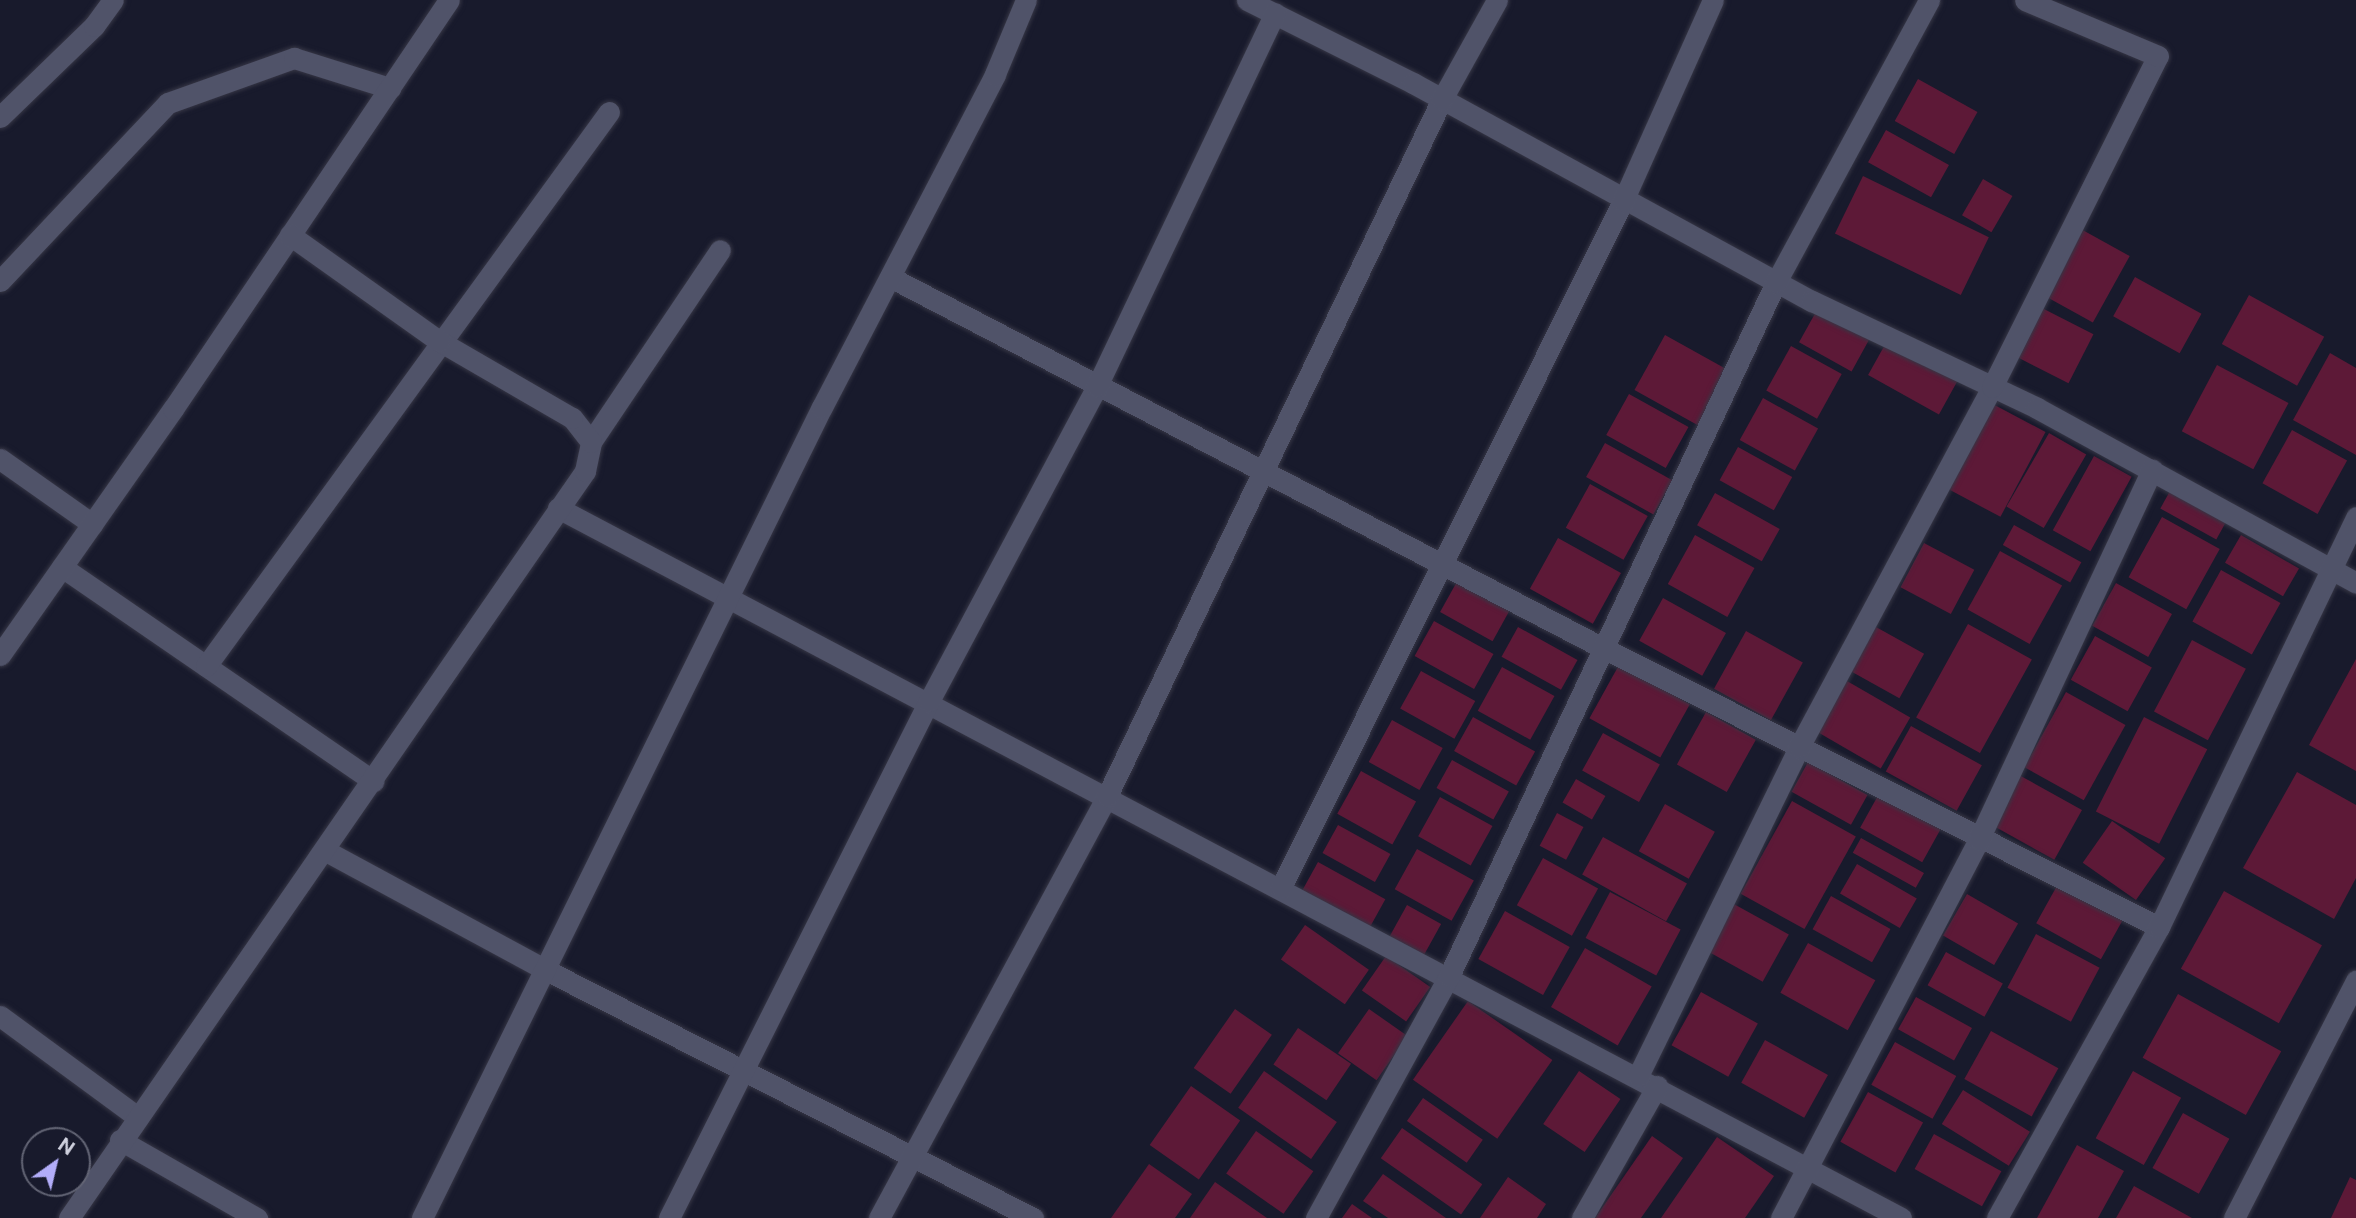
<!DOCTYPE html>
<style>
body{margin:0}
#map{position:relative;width:2356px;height:1218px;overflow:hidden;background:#181a2c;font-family:"Public Sans",sans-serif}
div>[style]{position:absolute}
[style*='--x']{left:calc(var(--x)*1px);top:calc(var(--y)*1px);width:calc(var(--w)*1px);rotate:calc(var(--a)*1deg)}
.building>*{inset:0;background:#5d1937;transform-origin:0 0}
.roads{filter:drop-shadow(0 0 2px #363645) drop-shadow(0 0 2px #363645)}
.minor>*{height:21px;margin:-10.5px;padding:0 10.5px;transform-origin:10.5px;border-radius:10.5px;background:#505369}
span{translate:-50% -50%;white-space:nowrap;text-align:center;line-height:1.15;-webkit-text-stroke:6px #181a2c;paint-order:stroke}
.north{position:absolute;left:21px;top:1127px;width:70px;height:70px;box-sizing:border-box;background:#181a2c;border:2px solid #626474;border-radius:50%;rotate:34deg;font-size:19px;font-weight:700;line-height:28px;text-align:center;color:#d0d2df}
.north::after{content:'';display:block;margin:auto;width:24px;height:32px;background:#b2adf9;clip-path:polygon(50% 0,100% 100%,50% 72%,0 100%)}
</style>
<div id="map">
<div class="building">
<div style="left:1918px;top:79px;width:68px;height:48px;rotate:29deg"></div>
<div style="left:1886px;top:130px;width:72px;height:37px;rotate:29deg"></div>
<div style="left:1863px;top:176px;width:140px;height:64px;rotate:26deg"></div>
<div style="left:1983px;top:179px;width:34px;height:42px;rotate:30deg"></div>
<div style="left:2079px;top:228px;width:58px;height:76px;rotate:29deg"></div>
<div style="left:2135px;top:277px;width:76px;height:45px;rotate:29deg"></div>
<div style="left:2249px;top:295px;width:86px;height:56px;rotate:29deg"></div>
<div style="left:2040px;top:307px;width:60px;height:55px;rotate:27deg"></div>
<div style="left:1817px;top:310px;width:60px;height:37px;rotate:29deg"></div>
<div style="left:1665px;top:335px;width:73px;height:63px;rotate:29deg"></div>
<div style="left:1887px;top:341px;width:81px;height:39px;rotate:29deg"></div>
<div style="left:1791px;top:346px;width:58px;height:51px;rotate:29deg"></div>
<div style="clip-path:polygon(2330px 353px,2356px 368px,2356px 455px,2293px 420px)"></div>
<div style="left:2217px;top:365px;width:81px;height:75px;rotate:28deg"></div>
<div style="left:1629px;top:394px;width:68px;height:47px;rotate:29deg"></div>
<div style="left:1763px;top:398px;width:63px;height:48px;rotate:29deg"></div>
<div style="left:1989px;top:402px;width:64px;height:96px;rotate:28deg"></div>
<div style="left:2292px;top:430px;width:63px;height:61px;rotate:29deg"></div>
<div style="left:2049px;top:433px;width:43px;height:85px;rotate:30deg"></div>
<div style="left:1605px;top:443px;width:77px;height:39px;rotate:29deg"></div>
<div style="left:1738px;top:447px;width:62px;height:38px;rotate:29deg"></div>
<div style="left:2094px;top:456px;width:43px;height:85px;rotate:29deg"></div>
<div style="left:1590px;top:484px;width:66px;height:50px;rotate:29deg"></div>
<div style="left:2170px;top:491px;width:64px;height:20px;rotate:29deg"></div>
<div style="left:1715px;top:493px;width:74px;height:37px;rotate:29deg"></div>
<div style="left:2162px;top:517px;width:66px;height:69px;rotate:29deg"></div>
<div style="left:2014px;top:525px;width:77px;height:23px;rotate:29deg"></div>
<div style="left:1695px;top:535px;width:68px;height:56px;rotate:29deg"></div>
<div style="left:2241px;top:535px;width:67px;height:32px;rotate:30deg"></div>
<div style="left:1558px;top:538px;width:72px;height:58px;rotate:29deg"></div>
<div style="left:1924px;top:543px;width:57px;height:50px;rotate:28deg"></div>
<div style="left:2000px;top:551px;width:71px;height:67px;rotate:29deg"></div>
<div style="left:2221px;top:570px;width:68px;height:59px;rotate:29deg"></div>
<div style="left:1459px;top:578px;width:60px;height:39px;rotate:29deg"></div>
<div style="left:2116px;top:583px;width:64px;height:49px;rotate:29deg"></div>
<div style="left:1663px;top:598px;width:72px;height:49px;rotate:29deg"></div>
<div style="left:1434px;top:621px;width:68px;height:40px;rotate:29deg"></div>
<div style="left:1968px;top:624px;width:73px;height:107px;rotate:29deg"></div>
<div style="left:1518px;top:627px;width:68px;height:34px;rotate:29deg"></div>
<div style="left:1876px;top:627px;width:55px;height:51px;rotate:29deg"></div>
<div style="left:1746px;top:631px;width:65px;height:66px;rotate:29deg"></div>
<div style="left:2095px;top:636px;width:65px;height:50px;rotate:29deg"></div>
<div style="left:2192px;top:640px;width:61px;height:81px;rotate:28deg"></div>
<div style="clip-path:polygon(2356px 659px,2356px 771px,2309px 745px)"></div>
<div style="left:1619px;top:665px;width:81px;height:61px;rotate:29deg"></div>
<div style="left:1502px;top:667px;width:60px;height:50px;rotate:29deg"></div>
<div style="left:1421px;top:671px;width:62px;height:43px;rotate:29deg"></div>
<div style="left:1847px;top:681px;width:73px;height:59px;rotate:30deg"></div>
<div style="left:2066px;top:692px;width:68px;height:86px;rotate:29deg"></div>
<div style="left:1706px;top:712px;width:57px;height:60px;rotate:29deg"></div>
<div style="left:1473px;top:717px;width:71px;height:39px;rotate:29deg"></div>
<div style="left:2144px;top:717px;width:71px;height:106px;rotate:27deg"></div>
<div style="left:1392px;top:720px;width:58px;height:48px;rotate:29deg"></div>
<div style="left:1911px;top:726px;width:81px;height:52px;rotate:29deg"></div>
<div style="left:1603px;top:733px;width:65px;height:43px;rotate:29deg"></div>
<div style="left:1452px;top:760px;width:65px;height:32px;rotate:29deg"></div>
<div style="left:1808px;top:762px;width:68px;height:34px;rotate:29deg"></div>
<div style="left:1361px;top:771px;width:63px;height:49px;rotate:29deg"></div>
<div style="clip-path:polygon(2297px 772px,2356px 805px,2356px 878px,2334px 919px,2243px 868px)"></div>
<div style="left:2019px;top:775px;width:72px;height:57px;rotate:29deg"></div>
<div style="left:1576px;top:779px;width:34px;height:27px;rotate:30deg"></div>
<div style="left:1880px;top:792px;width:71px;height:41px;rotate:29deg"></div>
<div style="left:1440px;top:797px;width:60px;height:45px;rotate:29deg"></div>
<div style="left:1792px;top:801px;width:73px;height:106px;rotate:29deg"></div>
<div style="left:1665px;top:804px;width:57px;height:54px;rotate:29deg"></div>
<div style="left:1557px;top:813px;width:30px;height:37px;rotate:28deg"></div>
<div style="left:2112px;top:821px;width:65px;height:51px;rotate:35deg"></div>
<div style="left:1338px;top:825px;width:60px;height:32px;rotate:29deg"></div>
<div style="left:1603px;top:837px;width:96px;height:43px;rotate:29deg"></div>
<div style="left:1861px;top:838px;width:72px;height:17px;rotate:29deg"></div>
<div style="left:1417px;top:849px;width:65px;height:46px;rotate:29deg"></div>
<div style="left:1543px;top:858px;width:63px;height:54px;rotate:29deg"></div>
<div style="left:1318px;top:862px;width:77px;height:32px;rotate:29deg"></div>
<div style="left:1857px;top:864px;width:69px;height:34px;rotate:30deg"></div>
<div style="left:2058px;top:884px;width:74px;height:45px;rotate:29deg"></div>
<div style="left:2224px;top:891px;width:112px;height:89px;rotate:29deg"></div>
<div style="left:1610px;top:892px;width:80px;height:52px;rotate:28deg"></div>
<div style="left:1967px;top:894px;width:59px;height:48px;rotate:30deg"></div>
<div style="left:1831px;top:896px;width:68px;height:38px;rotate:29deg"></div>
<div style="left:1732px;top:903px;width:65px;height:54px;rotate:29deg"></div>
<div style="left:1407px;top:905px;width:39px;height:36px;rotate:29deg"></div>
<div style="left:1505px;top:911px;width:74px;height:55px;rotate:29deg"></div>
<div style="left:1305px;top:925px;width:78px;height:42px;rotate:35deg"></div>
<div style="left:2036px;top:934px;width:72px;height:61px;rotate:28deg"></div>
<div style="left:1808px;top:943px;width:77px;height:57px;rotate:29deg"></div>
<div style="left:1585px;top:948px;width:77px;height:68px;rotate:30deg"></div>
<div style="left:1946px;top:952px;width:65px;height:38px;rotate:29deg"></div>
<div style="left:1386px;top:956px;width:54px;height:42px;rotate:35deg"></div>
<div style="left:1701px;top:992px;width:65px;height:61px;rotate:29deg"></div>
<div style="left:2178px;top:994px;width:118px;height:73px;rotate:29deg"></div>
<div style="left:1916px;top:997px;width:64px;height:37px;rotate:29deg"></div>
<div style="left:1468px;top:1001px;width:103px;height:96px;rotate:35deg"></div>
<div style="left:1235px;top:1009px;width:45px;height:72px;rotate:35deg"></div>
<div style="left:1369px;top:1009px;width:47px;height:54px;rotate:35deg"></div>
<div style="left:1298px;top:1028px;width:64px;height:44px;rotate:34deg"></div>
<div style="left:1991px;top:1031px;width:77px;height:55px;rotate:29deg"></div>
<div style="left:1765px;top:1040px;width:72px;height:49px;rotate:29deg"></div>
<div style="left:1895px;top:1042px;width:70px;height:49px;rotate:29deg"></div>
<div style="left:1264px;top:1071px;width:89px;height:45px;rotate:35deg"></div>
<div style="left:1579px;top:1071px;width:50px;height:64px;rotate:34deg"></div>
<div style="left:2133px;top:1071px;width:55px;height:77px;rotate:29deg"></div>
<div style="left:1191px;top:1086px;width:60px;height:72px;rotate:35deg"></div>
<div style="left:1963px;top:1090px;width:79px;height:40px;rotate:32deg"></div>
<div style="left:1868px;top:1092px;width:63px;height:57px;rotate:29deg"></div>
<div style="left:1423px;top:1098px;width:73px;height:28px;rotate:35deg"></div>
<div style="left:2183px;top:1113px;width:53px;height:63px;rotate:29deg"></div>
<div style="left:1402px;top:1128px;width:98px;height:37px;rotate:35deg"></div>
<div style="left:1256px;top:1131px;width:70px;height:52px;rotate:35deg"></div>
<div style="left:1934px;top:1134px;width:77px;height:40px;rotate:29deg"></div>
<div style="clip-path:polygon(1652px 1136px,1683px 1158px,1641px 1218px,1595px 1218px)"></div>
<div style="clip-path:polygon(1717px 1137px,1774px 1176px,1745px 1218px,1661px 1218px)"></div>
<div style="clip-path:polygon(2077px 1145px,2124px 1171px,2098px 1218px,2037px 1218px)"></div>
<div style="clip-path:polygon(1149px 1164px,1192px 1194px,1175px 1218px,1111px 1218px)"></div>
<div style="clip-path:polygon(1383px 1174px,1446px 1218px,1388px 1218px,1363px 1201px)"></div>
<div style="clip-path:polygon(1508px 1177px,1546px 1204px,1537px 1218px,1480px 1218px)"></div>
<div style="clip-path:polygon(2350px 1177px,2356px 1180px,2356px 1218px,2331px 1218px)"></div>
<div style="clip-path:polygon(1215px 1182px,1267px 1218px,1190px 1218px)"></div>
<div style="clip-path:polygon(2134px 1186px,2192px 1218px,2116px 1218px)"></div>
<div style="clip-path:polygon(1352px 1204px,1372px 1218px,1342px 1218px)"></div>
</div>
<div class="roads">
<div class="minor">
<div style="--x:1247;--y:0;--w:186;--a:26.6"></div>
<div style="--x:1413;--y:83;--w:455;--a:28.7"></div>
<div style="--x:1812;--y:301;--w:249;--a:25.4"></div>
<div style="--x:2037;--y:408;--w:364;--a:28.7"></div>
<div style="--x:0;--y:117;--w:131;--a:-44.1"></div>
<div style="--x:94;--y:26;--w:32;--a:-54"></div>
<div style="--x:890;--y:277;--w:804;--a:27.49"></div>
<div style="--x:1603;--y:648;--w:622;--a:26.65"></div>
<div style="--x:0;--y:281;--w:245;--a:-46.7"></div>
<div style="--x:168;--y:103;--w:134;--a:-19.7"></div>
<div style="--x:294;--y:58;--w:101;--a:17.4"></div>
<div style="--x:591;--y:442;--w:231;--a:-56.1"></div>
<div style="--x:0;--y:459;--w:113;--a:35.2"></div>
<div style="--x:558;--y:508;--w:1519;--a:27.86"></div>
<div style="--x:62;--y:567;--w:378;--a:34.5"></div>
<div style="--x:0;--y:655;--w:301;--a:-54.9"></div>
<div style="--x:173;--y:409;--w:493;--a:-56"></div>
<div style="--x:206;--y:666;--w:685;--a:-53.97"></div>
<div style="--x:326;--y:851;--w:248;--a:28.4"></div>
<div style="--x:544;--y:969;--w:549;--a:26.99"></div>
<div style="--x:1281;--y:887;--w:767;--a:-63.5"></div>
<div style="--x:1623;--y:201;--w:220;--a:-65.9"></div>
<div style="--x:0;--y:1016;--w:169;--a:36.3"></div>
<div style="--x:1638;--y:1076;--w:366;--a:-63.9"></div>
<div style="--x:1799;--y:747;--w:408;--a:-61.8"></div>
<div style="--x:1992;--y:387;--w:370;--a:-63.4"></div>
<div style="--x:2158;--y:56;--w:144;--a:-157.2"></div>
<div style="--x:120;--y:1140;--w:158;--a:29.7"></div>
<div style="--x:69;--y:1218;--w:908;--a:-55.36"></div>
<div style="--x:585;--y:471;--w:30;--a:-78"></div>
<div style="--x:591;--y:442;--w:31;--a:-128"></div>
<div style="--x:572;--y:418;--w:154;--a:-149.9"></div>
<div style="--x:439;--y:341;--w:183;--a:-144.6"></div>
<div style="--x:422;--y:1218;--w:904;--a:-63.75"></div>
<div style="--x:822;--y:407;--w:375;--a:-62.5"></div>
<div style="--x:995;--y:74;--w:80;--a:-67.3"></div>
<div style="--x:669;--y:1218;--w:579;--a:-63.3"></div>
<div style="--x:929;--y:701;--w:357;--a:-61.9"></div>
<div style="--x:1097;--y:386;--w:413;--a:-64.5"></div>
<div style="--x:879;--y:1218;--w:480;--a:-61.6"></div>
<div style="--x:1107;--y:796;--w:773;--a:-64.33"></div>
<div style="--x:1442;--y:99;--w:113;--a:-60.9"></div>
<div style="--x:1316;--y:1218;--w:276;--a:-61.2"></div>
<div style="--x:1449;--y:976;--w:767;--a:-64.77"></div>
<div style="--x:1776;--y:282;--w:321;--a:-61.5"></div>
<div style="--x:1582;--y:1218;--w:152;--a:-60.4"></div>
<div style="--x:1781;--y:1218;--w:428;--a:-62.4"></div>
<div style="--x:1979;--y:839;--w:408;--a:-64.9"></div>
<div style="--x:1997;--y:1218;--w:333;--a:-60.9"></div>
<div style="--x:2159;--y:927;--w:455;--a:-64.3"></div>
<div style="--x:2234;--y:1218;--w:267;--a:-62.8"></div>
</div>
</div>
<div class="north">N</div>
</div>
